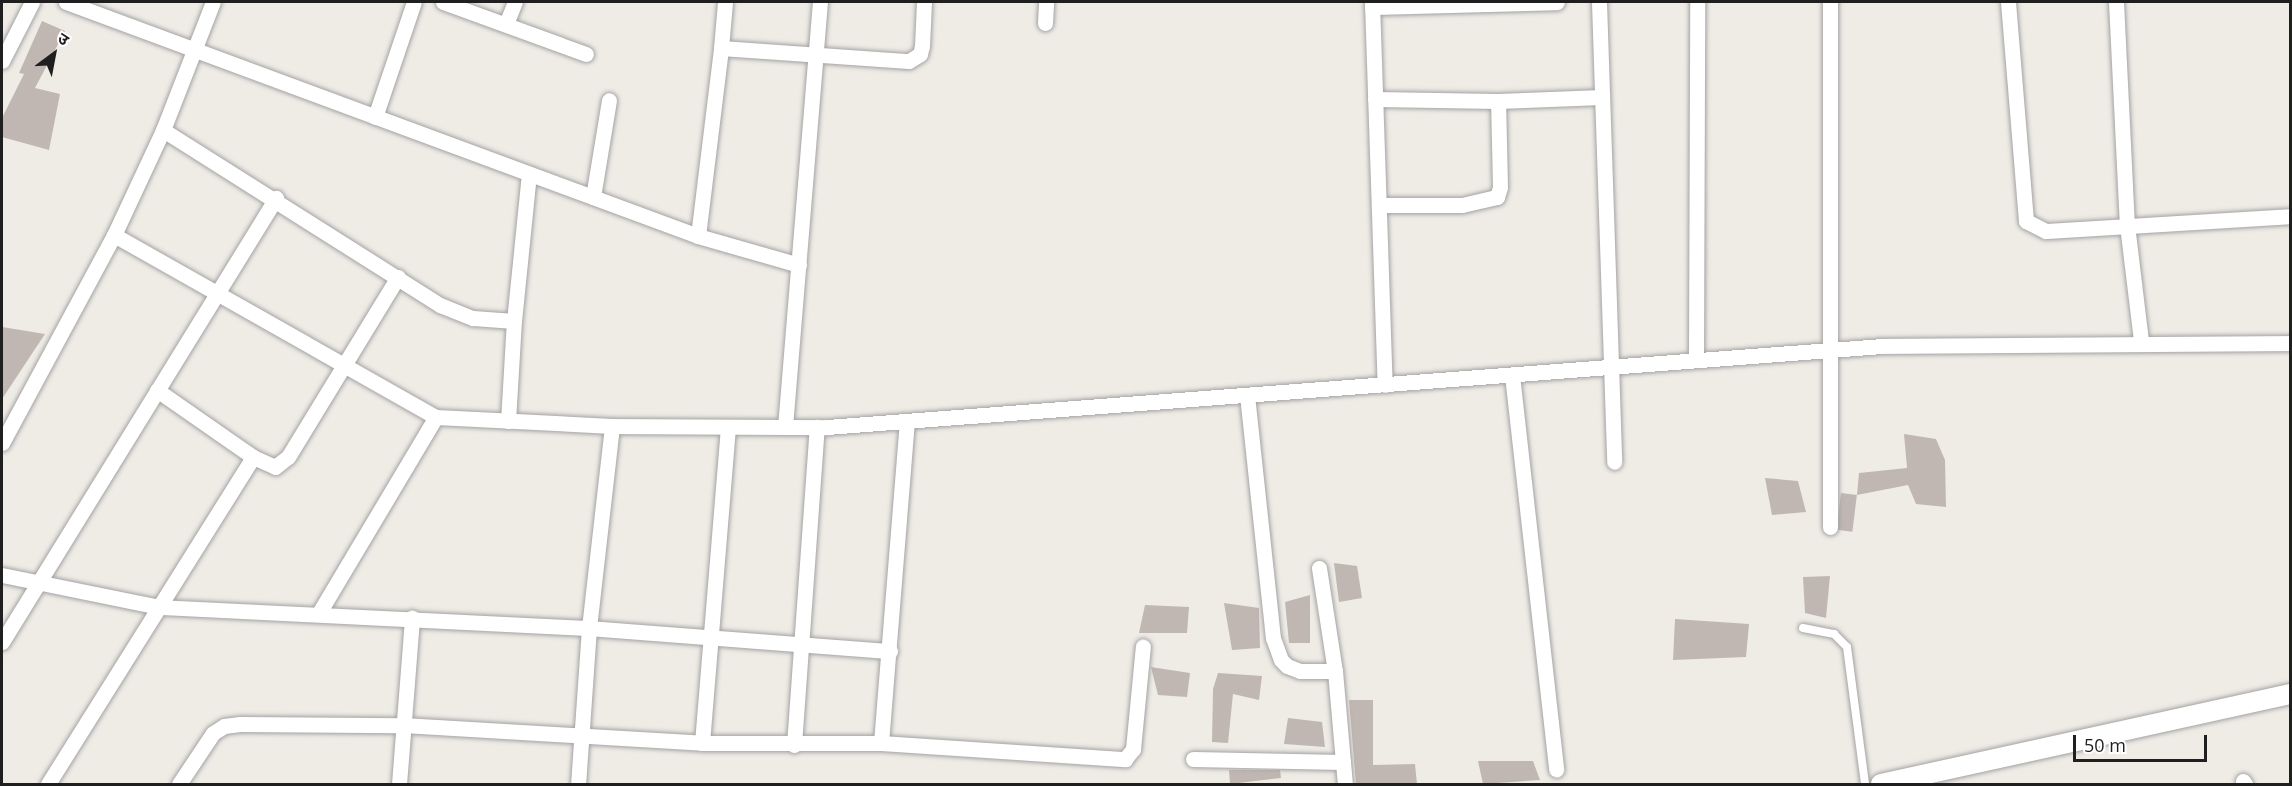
<!DOCTYPE html>
<meta charset="utf-8">
<style>
body{margin:0}
#map{position:relative;width:2292px;height:786px;overflow:hidden;background:#efece6;font-family:"Open Sans","Noto Sans Devanagari",sans-serif}
div>[style]{position:absolute}
[style*='--x']{left:calc(var(--x)*1px);top:calc(var(--y)*1px);width:calc(var(--w)*1px);rotate:calc(var(--a)*1deg)}
.building>*{inset:0;background:#c0b7b2;transform-origin:0 0}
.roads{filter:drop-shadow(0 0 2px #a3a3a3) drop-shadow(0 0 2px #a3a3a3)}
.service>*{height:8px;margin:-4px;padding:0 4px;transform-origin:4px;border-radius:4px;background:#fff}
.minor>*{height:15px;margin:-7.5px;padding:0 7.5px;transform-origin:7.5px;border-radius:7.5px;background:#fff}
.tertiary>*{height:20px;margin:-10px;padding:0 10px;transform-origin:10px;border-radius:10px;background:#fff}
span{translate:-50% -50%;white-space:nowrap;text-align:center;line-height:1.15;-webkit-text-stroke:4.5px #fff;paint-order:stroke}
.frame{position:absolute;inset:0;border:3px solid #1f1f1f;pointer-events:none}
.north{position:absolute;left:24px;top:24px;width:60px;height:60px;-webkit-text-stroke:4px #fff;paint-order:stroke;rotate:32deg;font-size:16px;font-weight:700;line-height:24px;text-align:center;color:#1f1f1f}
.north::after{content:'';display:block;margin:auto;width:21px;height:27px;background:#1f1f1f;clip-path:polygon(50% 0,100% 100%,50% 72%,0 100%)}
.scale{position:absolute;left:2073px;top:735px;width:134px;height:27px;box-sizing:border-box;border:3px solid #1f1f1f;border-top:0;padding-left:8px;font-size:18px;line-height:21px;white-space:nowrap;color:#1f1f1f;-webkit-text-stroke:4px #fff;paint-order:stroke}
</style>
<div id="map">
<div class="building">
<div style="clip-path:polygon(42px 21px,65px 31px,35px 88px,60px 94px,49px 150px,2px 137px,2px 118px,24px 74px,19px 73px)"></div>
<div style="clip-path:polygon(2px 327px,45px 334px,2px 399px)"></div>
<div style="clip-path:polygon(1904px 434px,1936px 439px,1945px 460px,1946px 507px,1916px 504px,1908px 485px,1857px 495px,1859px 473px,1907px 468px)"></div>
<div style="clip-path:polygon(1765px 478px,1798px 481px,1806px 512px,1772px 515px)"></div>
<div style="left:1841px;top:493px;width:16px;height:37px;rotate:7deg"></div>
<div style="clip-path:polygon(1334px 563px,1357px 566px,1362px 598px,1339px 602px)"></div>
<div style="clip-path:polygon(1830px 576px,1826px 618px,1805px 613px,1803px 577px)"></div>
<div style="clip-path:polygon(1310px 595px,1310px 643px,1289px 643px,1285px 602px)"></div>
<div style="clip-path:polygon(1224px 603px,1259px 608px,1260px 648px,1232px 650px)"></div>
<div style="clip-path:polygon(1145px 605px,1189px 607px,1187px 633px,1139px 633px)"></div>
<div style="clip-path:polygon(1675px 619px,1749px 624px,1746px 657px,1673px 660px)"></div>
<div style="clip-path:polygon(1151px 667px,1190px 673px,1187px 697px,1158px 695px)"></div>
<div style="clip-path:polygon(1218px 673px,1262px 676px,1259px 700px,1233px 694px,1228px 743px,1212px 742px,1213px 689px)"></div>
<div style="clip-path:polygon(1349px 700px,1373px 700px,1373px 765px,1415px 764px,1417px 784px,1356px 784px)"></div>
<div style="clip-path:polygon(1288px 718px,1322px 722px,1325px 747px,1284px 744px)"></div>
<div style="clip-path:polygon(1478px 761px,1533px 761px,1540px 780px,1483px 784px)"></div>
<div style="clip-path:polygon(1229px 770px,1280px 770px,1281px 778px,1230px 784px)"></div>
</div>
<div class="roads">
<div class="service">
<div style="--x:1803;--y:628;--w:32;--a:11"></div>
<div style="--x:1834;--y:634;--w:18;--a:45"></div>
<div style="--x:1847;--y:647;--w:138;--a:82.5"></div>
</div>
<div class="minor">
<div style="--x:66;--y:2;--w:674;--a:20.32"></div>
<div style="--x:698;--y:236;--w:189;--a:-83"></div>
<div style="--x:721;--y:48;--w:188;--a:4"></div>
<div style="--x:909;--y:61;--w:13;--a:-32"></div>
<div style="--x:920;--y:54;--w:8;--a:-76"></div>
<div style="--x:922;--y:46;--w:44;--a:-87.4"></div>
<div style="--x:443;--y:2;--w:152;--a:20"></div>
<div style="--x:1372;--y:2;--w:383;--a:88.1"></div>
<div style="--x:1599;--y:2;--w:460;--a:88.1"></div>
<div style="--x:1830;--y:2;--w:525;--a:90"></div>
<div style="--x:2008;--y:2;--w:220;--a:85.3"></div>
<div style="--x:2026;--y:221;--w:22;--a:27"></div>
<div style="--x:2046;--y:231;--w:244;--a:-3.5"></div>
<div style="--x:2116;--y:2;--w:223;--a:87.2"></div>
<div style="--x:2127;--y:225;--w:117;--a:83.1"></div>
<div style="--x:1372;--y:7;--w:185;--a:-1.5"></div>
<div style="--x:1045;--y:23;--w:21;--a:-87"></div>
<div style="--x:506;--y:24;--w:24;--a:-68"></div>
<div style="--x:721;--y:48;--w:46;--a:-85"></div>
<div style="--x:2;--y:61;--w:66;--a:-63"></div>
<div style="--x:1375;--y:99;--w:123;--a:0.9"></div>
<div style="--x:1498;--y:101;--w:104;--a:-2.2"></div>
<div style="--x:375;--y:117;--w:121;--a:-71.3"></div>
<div style="--x:163;--y:130;--w:328;--a:32.3"></div>
<div style="--x:440;--y:305;--w:35;--a:22"></div>
<div style="--x:473;--y:318;--w:41;--a:4.2"></div>
<div style="--x:514;--y:321;--w:148;--a:-84.2"></div>
<div style="--x:593;--y:197;--w:98;--a:-80.6"></div>
<div style="--x:1379;--y:205;--w:83;--a:0"></div>
<div style="--x:1462;--y:205;--w:36;--a:-13"></div>
<div style="--x:1497;--y:197;--w:10;--a:-73"></div>
<div style="--x:1500;--y:187;--w:86;--a:-91.3"></div>
<div style="--x:114;--y:235;--w:370;--a:29.5"></div>
<div style="--x:436;--y:417;--w:176;--a:2.9"></div>
<div style="--x:612;--y:426;--w:215;--a:0.3"></div>
<div style="--x:827;--y:427;--w:1057;--a:-4.39"></div>
<div style="--x:1881;--y:346;--w:409;--a:-0.4"></div>
<div style="--x:698;--y:236;--w:105;--a:16"></div>
<div style="--x:1696;--y:360;--w:358;--a:-89.8"></div>
<div style="--x:1512;--y:375;--w:397;--a:83.6"></div>
<div style="--x:1247;--y:395;--w:244;--a:83.9"></div>
<div style="--x:1273;--y:638;--w:23;--a:70"></div>
<div style="--x:1281;--y:660;--w:8;--a:45"></div>
<div style="--x:1287;--y:666;--w:14;--a:21"></div>
<div style="--x:1300;--y:671;--w:35;--a:0"></div>
<div style="--x:1335;--y:671;--w:91;--a:85"></div>
<div style="--x:508;--y:421;--w:100;--a:-86.6"></div>
<div style="--x:612;--y:426;--w:203;--a:96.5"></div>
<div style="--x:589;--y:628;--w:302;--a:4.4"></div>
<div style="--x:785;--y:427;--w:426;--a:-85.3"></div>
<div style="--x:2;--y:443;--w:236;--a:-61.7"></div>
<div style="--x:114;--y:235;--w:116;--a:-65"></div>
<div style="--x:163;--y:130;--w:137;--a:-68.7"></div>
<div style="--x:253;--y:457;--w:24;--a:24"></div>
<div style="--x:275;--y:467;--w:16;--a:-38"></div>
<div style="--x:288;--y:457;--w:211;--a:-58.6"></div>
<div style="--x:1319;--y:568;--w:104;--a:81.2"></div>
<div style="--x:2;--y:575;--w:160;--a:11.5"></div>
<div style="--x:159;--y:607;--w:431;--a:2.8"></div>
<div style="--x:589;--y:628;--w:156;--a:94"></div>
<div style="--x:319;--y:613;--w:228;--a:-59.2"></div>
<div style="--x:2;--y:642;--w:522;--a:-58.32"></div>
<div style="--x:702;--y:743;--w:317;--a:-85.3"></div>
<div style="--x:881;--y:743;--w:323;--a:-85.4"></div>
<div style="--x:794;--y:745;--w:319;--a:-85.9"></div>
<div style="--x:1193;--y:759;--w:150;--a:1.1"></div>
<div style="--x:1343;--y:762;--w:22;--a:85"></div>
<div style="--x:2243;--y:781;--w:4;--a:56"></div>
<div style="--x:48;--y:784;--w:386;--a:-57.9"></div>
<div style="--x:253;--y:457;--w:117;--a:-145.1"></div>
<div style="--x:179;--y:784;--w:61;--a:-56.3"></div>
<div style="--x:213;--y:733;--w:13;--a:-32"></div>
<div style="--x:224;--y:726;--w:16;--a:-7"></div>
<div style="--x:240;--y:724;--w:163;--a:0.4"></div>
<div style="--x:403;--y:725;--w:300;--a:3.4"></div>
<div style="--x:702;--y:743;--w:179;--a:0"></div>
<div style="--x:881;--y:743;--w:245;--a:3.8"></div>
<div style="--x:1125;--y:759;--w:13;--a:-51"></div>
<div style="--x:1133;--y:749;--w:103;--a:-84.5"></div>
<div style="--x:399;--y:784;--w:167;--a:-85.5"></div>
</div>
<div class="tertiary">
<div style="--x:1881;--y:784;--w:419;--a:-12.4"></div>
</div>
</div>
<div class="frame"></div>
<div class="north">उ</div>
<div class="scale">50 m</div>
</div>
